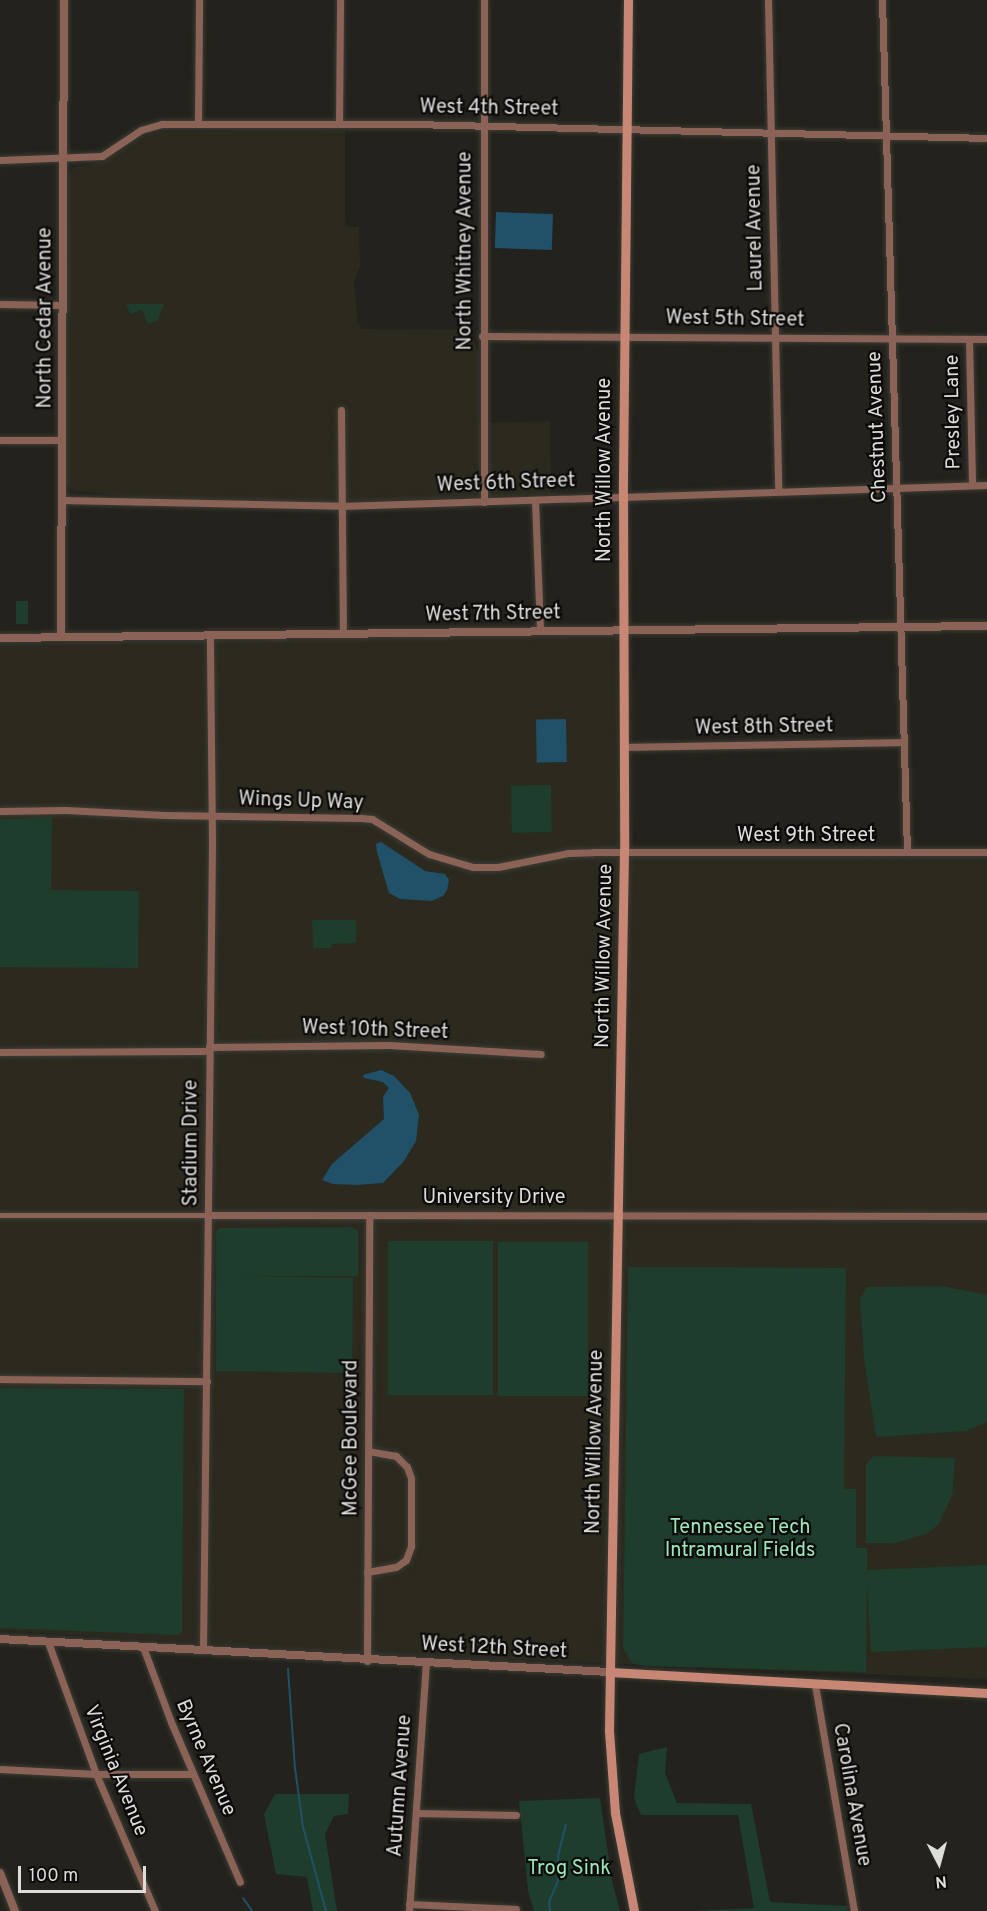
<!DOCTYPE html>
<style>
body{margin:0}
#map{position:relative;width:987px;height:1911px;overflow:hidden;background:#23221c;font-family:Overpass,sans-serif}
div>[style]{position:absolute}
[style*='--x']{left:calc(var(--x)*1px);top:calc(var(--y)*1px);width:calc(var(--w)*1px);rotate:calc(var(--a)*1deg)}
.built>*{inset:0;background:#2c2a1f}
.green>*{inset:0;background:#1e3d2c;transform-origin:0 0}
.water>*{inset:0;background:#205169;transform-origin:0 0}
.stream>*{height:2px;margin:-1px;padding:0 1px;transform-origin:1px;border-radius:1px;background:#205169}
.roads{filter:drop-shadow(0 0 2px #3d3c36) drop-shadow(0 0 2px #3d3c36)}
.pedestrian>*{height:5px;margin:-2.5px;padding:0 2.5px;transform-origin:2.5px;border-radius:2.5px;background:#8b6356}
.minor>*{height:7px;margin:-3.5px;padding:0 3.5px;transform-origin:3.5px;border-radius:3.5px;background:#8b6356}
.tertiary>*{height:8px;margin:-4px;padding:0 4px;transform-origin:4px;border-radius:4px;background:#8b6356}
.secondary>*{height:9px;margin:-4.5px;padding:0 4.5px;transform-origin:4.5px;border-radius:4.5px;background:#c88774}
span{translate:-50% -50%;white-space:nowrap;text-align:center;line-height:1.15;-webkit-text-stroke:4.5px #0c0b09;paint-order:stroke}
.street-label{font-size:20px;color:#ddddd9}
.park-label{font-size:20px;color:#9be6bb}
.north{position:absolute;left:909px;top:1833px;width:60px;height:60px;-webkit-text-stroke:4px #0c0b09;paint-order:stroke;rotate:174deg;font-size:16px;font-weight:700;line-height:24px;text-align:center;color:#ddddd9}
.north::after{content:'';display:block;margin:auto;width:21px;height:27px;background:#ddddd9;clip-path:polygon(50% 0,100% 100%,50% 72%,0 100%)}
.scale{position:absolute;left:18px;top:1866px;width:128px;height:27px;box-sizing:border-box;border:3px solid #ddddd9;border-top:0;padding-left:8px;font-size:18px;line-height:21px;white-space:nowrap;color:#ddddd9;-webkit-text-stroke:4px #0c0b09;paint-order:stroke}
</style>
<div id="map">
<div class="built">
<div style="clip-path:polygon(345px 131px,345px 223px,350px 227px,359px 227px,360px 266px,354px 282px,358px 324px,362px 329px,470px 330px,478px 351px,478px 423px,550px 421px,551px 494px,328px 502px,132px 497px,71px 490px,66px 481px,69px 176px,72px 168px,103px 162px,144px 136px,160px 132px)"></div>
<div style="clip-path:polygon(617px 635px,618px 857px,987px 856px,987px 1679px,378px 1654px,0 1630px,0 644px)"></div>
</div>
<div class="green">
<div style="clip-path:polygon(126px 304px,163px 304px,163px 307px,157px 321px,148px 324px,142px 310px,130px 314px)"></div>
<div style="left:16px;top:601px;width:12px;height:23px"></div>
<div style="left:551px;top:785px;width:47px;height:40px;rotate:89deg"></div>
<div style="clip-path:polygon(52px 817px,51px 890px,139px 891px,138px 968px,0 967px,0 819px)"></div>
<div style="clip-path:polygon(312px 920px,356px 920px,356px 943px,332px 944px,331px 948px,313px 948px)"></div>
<div style="clip-path:polygon(352px 1227px,358px 1231px,358px 1276px,234px 1276px,353px 1278px,352px 1373px,216px 1371px,216px 1232px,220px 1228px)"></div>
<div style="left:493px;top:1241px;width:154px;height:105px;rotate:90deg"></div>
<div style="left:498px;top:1242px;width:90px;height:154px"></div>
<div style="clip-path:polygon(628px 1267px,846px 1268px,844px 1489px,856px 1489px,856px 1548px,867px 1548px,867px 1570px,987px 1565px,987px 1647px,871px 1652px,867px 1585px,866px 1672px,643px 1666px,632px 1663px,623px 1648px)"></div>
<div style="clip-path:polygon(942px 1286px,987px 1295px,987px 1422px,966px 1431px,876px 1437px,864px 1358px,860px 1299px,867px 1287px)"></div>
<div style="clip-path:polygon(0 1388px,184px 1389px,182px 1631px,178px 1635px,0 1628px)"></div>
<div style="clip-path:polygon(874px 1456px,955px 1458px,952px 1496px,938px 1525px,926px 1534px,895px 1543px,866px 1543px,866px 1464px)"></div>
<div style="clip-path:polygon(667px 1747px,665px 1773px,677px 1803px,751px 1804px,770px 1902px,847px 1906px,848px 1911px,695px 1911px,754px 1908px,738px 1815px,641px 1815px,634px 1798px,639px 1754px)"></div>
<div style="clip-path:polygon(275px 1794px,349px 1794px,348px 1814px,334px 1816px,325px 1834px,337px 1911px,313px 1911px,307px 1877px,276px 1874px,264px 1814px)"></div>
<div style="clip-path:polygon(600px 1798px,612px 1881px,620px 1911px,534px 1911px,528px 1891px,519px 1801px)"></div>
</div>
<div class="water">
<div style="left:553px;top:214px;width:36px;height:57px;rotate:92deg"></div>
<div style="left:566px;top:719px;width:43px;height:30px;rotate:89deg"></div>
<div style="clip-path:polygon(381px 842px,425px 871px,445px 874px,449px 880px,447px 890px,443px 896px,431px 901px,400px 899px,389px 893px,377px 852px,376px 844px)"></div>
<div style="clip-path:polygon(381px 1070px,394px 1076px,410px 1093px,419px 1115px,416px 1141px,404px 1161px,383px 1183px,357px 1185px,333px 1184px,322px 1180px,332px 1164px,384px 1119px,383px 1097px,389px 1088px,383px 1082px,364px 1078px,363px 1075px)"></div>
</div>
<div class="stream">
<div style="--x:288;--y:1669;--w:99;--a:86"></div>
<div style="--x:295;--y:1768;--w:60;--a:82.3"></div>
<div style="--x:303;--y:1827;--w:87;--a:74.7"></div>
<div style="--x:243;--y:1898;--w:16;--a:55"></div>
<div style="--x:550;--y:1911;--w:9;--a:-96"></div>
<div style="--x:549;--y:1902;--w:23;--a:-67"></div>
<div style="--x:558;--y:1881;--w:25;--a:-90"></div>
<div style="--x:558;--y:1856;--w:32;--a:-76"></div>
</div>
<div class="roads">
<div class="pedestrian">
<div style="--x:0;--y:1215;--w:209;--a:0"></div>
</div>
<div class="minor">
<div style="--x:484;--y:0;--w:502;--a:90"></div>
<div style="--x:768;--y:0;--w:491;--a:88.8"></div>
<div style="--x:882;--y:0;--w:852;--a:88.32"></div>
<div style="--x:198;--y:124;--w:124;--a:-89.5"></div>
<div style="--x:339;--y:124;--w:124;--a:-89.5"></div>
<div style="--x:0;--y:160;--w:102;--a:-2.2"></div>
<div style="--x:102;--y:156;--w:47;--a:-33.7"></div>
<div style="--x:141;--y:130;--w:22;--a:-16"></div>
<div style="--x:162;--y:124;--w:250;--a:0"></div>
<div style="--x:412;--y:124;--w:575;--a:1.39"></div>
<div style="--x:0;--y:304;--w:62;--a:0.9"></div>
<div style="--x:482;--y:336;--w:505;--a:0.34"></div>
<div style="--x:969;--y:339;--w:146;--a:88.8"></div>
<div style="--x:341;--y:410;--w:224;--a:89.5"></div>
<div style="--x:0;--y:440;--w:61;--a:0"></div>
<div style="--x:62;--y:500;--w:279;--a:1.2"></div>
<div style="--x:341;--y:506;--w:646;--a:-1.86"></div>
<div style="--x:535;--y:500;--w:131;--a:87.8"></div>
<div style="--x:624;--y:747;--w:280;--a:-1"></div>
<div style="--x:0;--y:811;--w:66;--a:-0.9"></div>
<div style="--x:66;--y:810;--w:98;--a:2.9"></div>
<div style="--x:164;--y:815;--w:197;--a:0.9"></div>
<div style="--x:361;--y:818;--w:11;--a:5"></div>
<div style="--x:372;--y:819;--w:67;--a:31.6"></div>
<div style="--x:429;--y:854;--w:46;--a:16.5"></div>
<div style="--x:473;--y:867;--w:25;--a:0"></div>
<div style="--x:498;--y:867;--w:71;--a:-11.3"></div>
<div style="--x:568;--y:853;--w:25;--a:-2"></div>
<div style="--x:593;--y:852;--w:394;--a:0"></div>
<div style="--x:209;--y:1047;--w:180;--a:-0.6"></div>
<div style="--x:389;--y:1045;--w:152;--a:3.4"></div>
<div style="--x:0;--y:1052;--w:204;--a:-0.3"></div>
<div style="--x:209;--y:1215;--w:778;--a:0.07"></div>
<div style="--x:0;--y:1379;--w:207;--a:0.6"></div>
<div style="--x:367;--y:1572;--w:29;--a:-10"></div>
<div style="--x:396;--y:1567;--w:12;--a:-35"></div>
<div style="--x:406;--y:1560;--w:15;--a:-70"></div>
<div style="--x:411;--y:1546;--w:68;--a:-90"></div>
<div style="--x:411;--y:1478;--w:12;--a:-110"></div>
<div style="--x:407;--y:1467;--w:16;--a:-135"></div>
<div style="--x:396;--y:1456;--w:28;--a:-170"></div>
<div style="--x:48;--y:1642;--w:140;--a:70"></div>
<div style="--x:96;--y:1774;--w:149;--a:66.7"></div>
<div style="--x:143;--y:1647;--w:80;--a:69.5"></div>
<div style="--x:171;--y:1722;--w:174;--a:66.7"></div>
<div style="--x:203;--y:1650;--w:809;--a:-89.36"></div>
<div style="--x:212;--y:841;--w:206;--a:-90.6"></div>
<div style="--x:367;--y:1661;--w:446;--a:-89.7"></div>
<div style="--x:815;--y:1685;--w:229;--a:80.2"></div>
<div style="--x:0;--y:1769;--w:96;--a:3"></div>
<div style="--x:96;--y:1774;--w:97;--a:0"></div>
<div style="--x:416;--y:1813;--w:100;--a:1.1"></div>
<div style="--x:409;--y:1904;--w:107;--a:2.7"></div>
<div style="--x:409;--y:1911;--w:248;--a:-86.1"></div>
</div>
<div class="tertiary">
<div style="--x:61;--y:637;--w:637;--a:-89.73"></div>
<div style="--x:0;--y:638;--w:987;--a:-0.7"></div>
<div style="--x:0;--y:1639;--w:611;--a:3.1"></div>
<div style="--x:0;--y:1873;--w:41;--a:68.5"></div>
</div>
<div class="secondary">
<div style="--x:628;--y:0;--w:495;--a:90.6"></div>
<div style="--x:623;--y:495;--w:357;--a:89.8"></div>
<div style="--x:624;--y:852;--w:879;--a:90.98"></div>
<div style="--x:609;--y:1731;--w:82;--a:85.8"></div>
<div style="--x:615;--y:1813;--w:100;--a:79"></div>
<div style="--x:610;--y:1672;--w:378;--a:3.2"></div>
</div>
</div>
<div class="street-label">
<span style="left:489px;top:109px;rotate:1deg">West 4th Street</span>
<span style="left:756px;top:228px;rotate:-91deg">Laurel Avenue</span>
<span style="left:466px;top:251px;rotate:-90deg">North Whitney Avenue</span>
<span style="left:46px;top:318px;rotate:-90deg">North Cedar Avenue</span>
<span style="left:735px;top:320px;rotate:1deg">West 5th Street</span>
<span style="left:954px;top:412px;rotate:-91deg">Presley Lane</span>
<span style="left:878px;top:427px;rotate:-92deg">Chestnut Avenue</span>
<span style="left:605px;top:470px;rotate:-90deg">North Willow Avenue</span>
<span style="left:506px;top:484px;rotate:-2deg">West 6th Street</span>
<span style="left:493px;top:615px;rotate:-1deg">West 7th Street</span>
<span style="left:764px;top:728px;rotate:-1deg">West 8th Street</span>
<span style="left:301px;top:802px;rotate:2deg">Wings Up Way</span>
<span style="left:806px;top:836px">West 9th Street</span>
<span style="left:605px;top:956px;rotate:-89deg">North Willow Avenue</span>
<span style="left:375px;top:1031px;rotate:2deg">West 10th Street</span>
<span style="left:192px;top:1143px;rotate:-90deg">Stadium Drive</span>
<span style="left:494px;top:1198px">University Drive</span>
<span style="left:352px;top:1438px;rotate:-90deg">McGee Boulevard</span>
<span style="left:596px;top:1442px;rotate:-89deg">North Willow Avenue</span>
<span style="left:494px;top:1649px;rotate:3deg">West 12th Street</span>
<span style="left:205px;top:1758px;rotate:67deg">Byrne Avenue</span>
<span style="left:115px;top:1771px;rotate:68deg">Virginia Avenue</span>
<span style="left:401px;top:1786px;rotate:-86deg">Autumn Avenue</span>
<span style="left:851px;top:1795px;rotate:80deg">Carolina Avenue</span>
</div>
<div class="park-label">
<span style="left:740px;top:1540px">Tennessee Tech<br>Intramural Fields</span>
<span style="left:569px;top:1869px">Trog Sink</span>
</div>
<div class="north">N</div>
<div class="scale">100 m</div>
</div>
